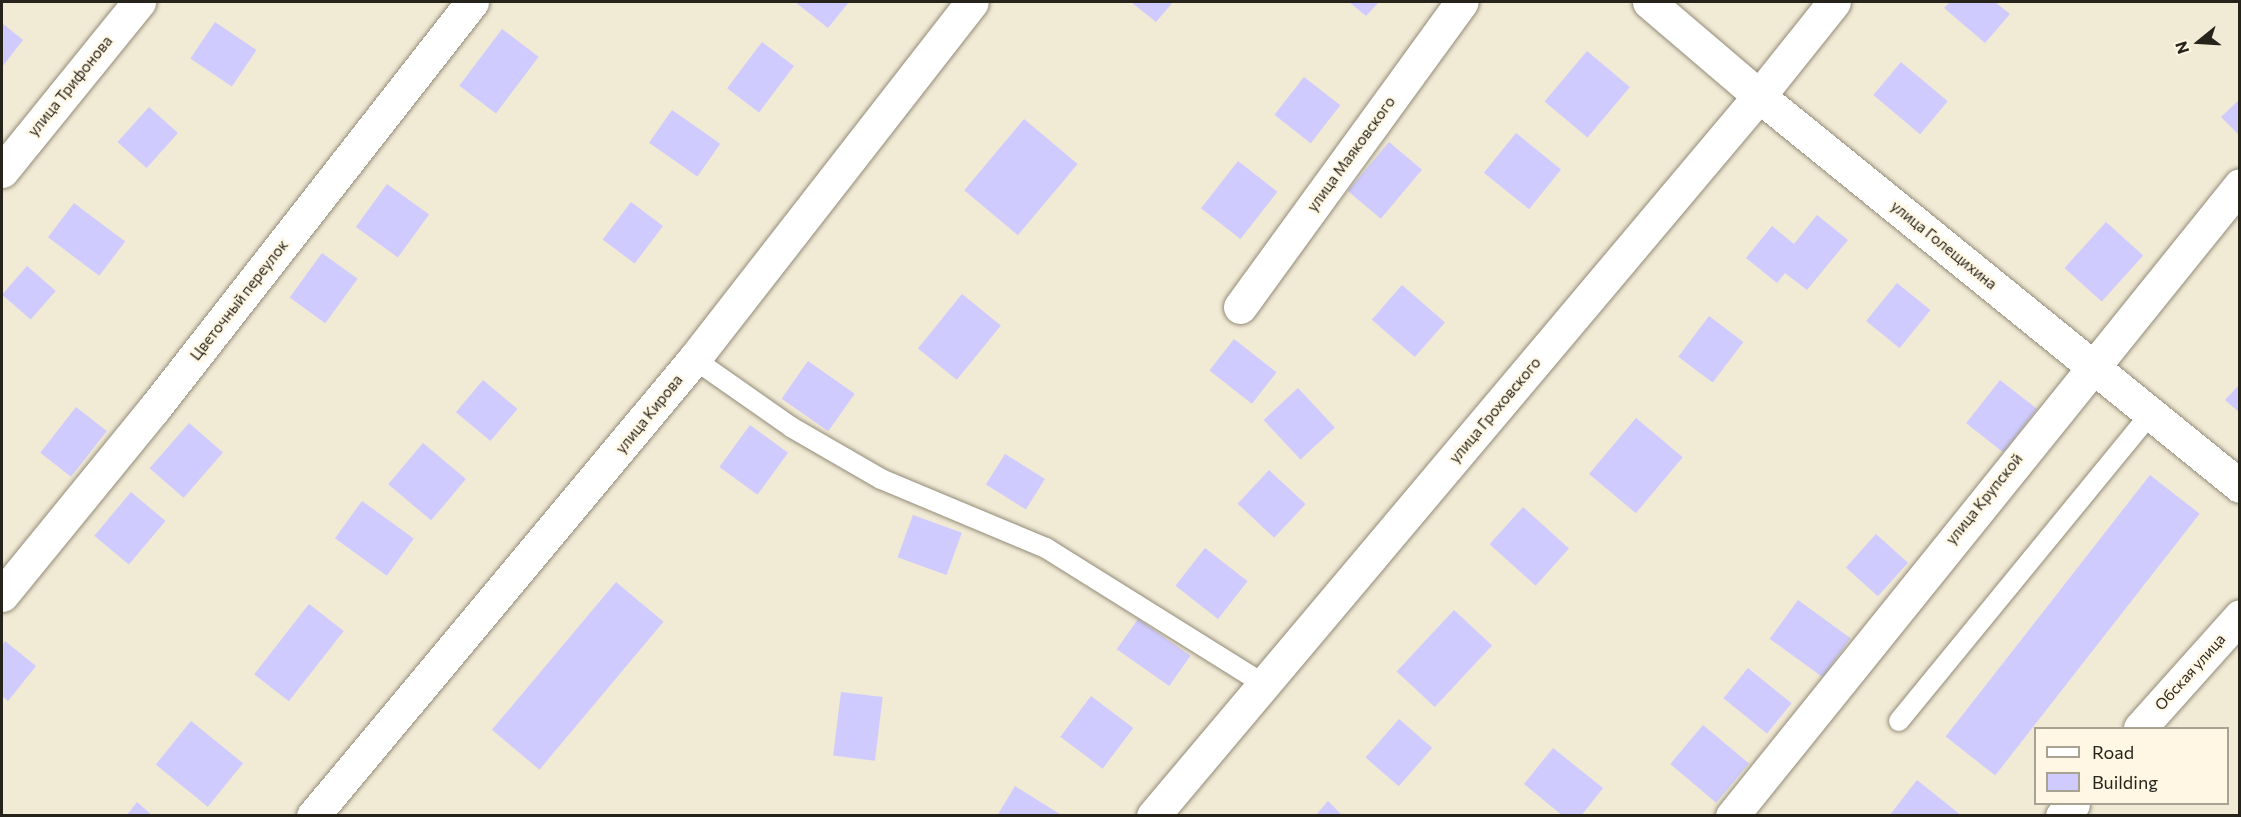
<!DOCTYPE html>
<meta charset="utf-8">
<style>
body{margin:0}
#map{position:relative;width:2241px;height:817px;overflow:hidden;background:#f1ead5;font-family:Commissioner,sans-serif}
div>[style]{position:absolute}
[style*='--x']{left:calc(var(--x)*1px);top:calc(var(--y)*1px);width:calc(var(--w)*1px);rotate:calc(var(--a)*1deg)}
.building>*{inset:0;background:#cfcbff;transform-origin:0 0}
.roads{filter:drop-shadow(0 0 2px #928b78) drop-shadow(0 0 2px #928b78)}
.service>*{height:20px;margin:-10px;padding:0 10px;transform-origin:10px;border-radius:10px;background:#fff}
.minor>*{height:33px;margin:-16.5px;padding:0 16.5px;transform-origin:16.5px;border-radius:16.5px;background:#fff}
.tertiary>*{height:33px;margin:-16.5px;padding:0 16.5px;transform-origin:16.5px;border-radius:16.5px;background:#fff}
span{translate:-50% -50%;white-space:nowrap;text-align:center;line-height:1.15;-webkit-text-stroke:4.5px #fff7e3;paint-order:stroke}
.street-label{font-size:15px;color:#26231b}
.frame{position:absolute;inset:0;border:3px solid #26231b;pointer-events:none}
.legend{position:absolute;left:2034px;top:727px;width:195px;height:78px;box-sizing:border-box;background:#fff7e3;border:2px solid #a8a293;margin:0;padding:8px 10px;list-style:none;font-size:18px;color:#26231b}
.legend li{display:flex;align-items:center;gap:12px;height:30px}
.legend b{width:30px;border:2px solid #a8a293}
.north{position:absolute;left:2169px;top:12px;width:60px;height:60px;-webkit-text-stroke:4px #fff7e3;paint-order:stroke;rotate:252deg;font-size:16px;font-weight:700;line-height:24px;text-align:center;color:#26231b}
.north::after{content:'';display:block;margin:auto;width:21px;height:27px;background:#26231b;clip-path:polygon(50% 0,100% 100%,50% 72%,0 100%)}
</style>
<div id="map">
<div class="building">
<div style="clip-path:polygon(795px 2px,849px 2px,828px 28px)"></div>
<div style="clip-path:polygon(1131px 2px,1173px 2px,1156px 22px)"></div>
<div style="clip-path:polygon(1349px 2px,1379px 2px,1366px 16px)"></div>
<div style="clip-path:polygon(1950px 2px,1995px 2px,2010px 14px,1985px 43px,1944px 8px)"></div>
<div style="left:215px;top:22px;width:50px;height:44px;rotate:34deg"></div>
<div style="clip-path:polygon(2px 23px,23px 40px,2px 67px)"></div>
<div style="left:502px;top:29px;width:46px;height:71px;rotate:37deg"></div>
<div style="left:762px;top:42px;width:40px;height:58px;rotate:37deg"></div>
<div style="left:1587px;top:51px;width:56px;height:66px;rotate:40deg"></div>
<div style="left:1901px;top:62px;width:61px;height:43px;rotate:40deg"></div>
<div style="left:1304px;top:77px;width:46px;height:48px;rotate:38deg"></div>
<div style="clip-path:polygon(2240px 99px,2240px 136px,2221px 117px)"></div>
<div style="left:149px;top:107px;width:39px;height:47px;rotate:42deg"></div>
<div style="left:672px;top:110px;width:59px;height:40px;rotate:35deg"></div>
<div style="left:1024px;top:119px;width:70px;height:93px;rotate:40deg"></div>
<div style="left:1516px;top:133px;width:58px;height:51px;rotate:39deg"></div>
<div style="left:1389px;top:142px;width:43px;height:64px;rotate:40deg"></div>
<div style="left:1238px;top:161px;width:50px;height:60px;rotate:38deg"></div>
<div style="left:387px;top:184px;width:52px;height:53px;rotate:36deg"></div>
<div style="left:631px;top:202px;width:40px;height:47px;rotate:37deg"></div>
<div style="left:74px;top:203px;width:64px;height:43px;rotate:37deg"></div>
<div style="clip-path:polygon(1817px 215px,1848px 240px,1807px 290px,1785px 273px,1777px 283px,1746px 258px,1772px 226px,1794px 244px)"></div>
<div style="left:2106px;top:222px;width:50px;height:62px;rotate:42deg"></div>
<div style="left:322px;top:253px;width:44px;height:55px;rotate:36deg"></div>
<div style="left:27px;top:266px;width:38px;height:38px;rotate:41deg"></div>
<div style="left:1897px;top:283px;width:43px;height:49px;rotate:39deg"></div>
<div style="left:1402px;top:285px;width:57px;height:46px;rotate:41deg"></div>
<div style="left:962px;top:294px;width:50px;height:70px;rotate:39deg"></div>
<div style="left:1709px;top:316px;width:43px;height:51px;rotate:37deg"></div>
<div style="left:1234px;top:339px;width:54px;height:40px;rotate:38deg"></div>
<div style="left:808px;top:361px;width:57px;height:46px;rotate:35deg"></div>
<div style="left:483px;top:380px;width:45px;height:42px;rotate:40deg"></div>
<div style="left:2000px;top:380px;width:47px;height:55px;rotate:38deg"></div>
<div style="clip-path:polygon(2240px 384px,2240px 413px,2225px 400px)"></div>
<div style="left:1298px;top:388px;width:54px;height:47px;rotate:47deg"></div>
<div style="left:76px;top:407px;width:39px;height:58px;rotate:38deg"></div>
<div style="left:1636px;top:418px;width:61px;height:73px;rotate:40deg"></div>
<div style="left:189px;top:423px;width:45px;height:60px;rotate:41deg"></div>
<div style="left:750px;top:425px;width:47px;height:52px;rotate:36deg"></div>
<div style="left:423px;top:443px;width:56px;height:54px;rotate:40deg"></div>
<div style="left:1005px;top:454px;width:47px;height:36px;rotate:32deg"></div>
<div style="left:1269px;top:470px;width:50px;height:46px;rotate:43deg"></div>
<div style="left:2150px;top:475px;width:63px;height:332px;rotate:38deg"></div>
<div style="left:131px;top:492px;width:45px;height:57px;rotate:40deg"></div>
<div style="left:362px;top:501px;width:64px;height:46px;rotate:36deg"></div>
<div style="left:1523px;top:507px;width:62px;height:50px;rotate:42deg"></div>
<div style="left:913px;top:515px;width:52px;height:45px;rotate:20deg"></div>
<div style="left:1876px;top:534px;width:43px;height:45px;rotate:42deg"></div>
<div style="left:1205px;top:548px;width:54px;height:48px;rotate:38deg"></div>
<div style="left:616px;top:582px;width:62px;height:193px;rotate:40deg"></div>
<div style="left:1798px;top:600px;width:65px;height:48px;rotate:36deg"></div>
<div style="left:309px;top:604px;width:44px;height:89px;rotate:38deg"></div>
<div style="left:1454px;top:610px;width:52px;height:84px;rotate:43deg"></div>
<div style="left:1138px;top:619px;width:64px;height:37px;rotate:35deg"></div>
<div style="clip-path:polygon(5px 641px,36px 666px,8px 701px,2px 696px,2px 646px)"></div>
<div style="left:1748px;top:668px;width:56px;height:39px;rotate:39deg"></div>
<div style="left:841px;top:692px;width:42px;height:64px;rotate:7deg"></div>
<div style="left:1091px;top:696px;width:53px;height:51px;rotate:37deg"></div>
<div style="left:1399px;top:719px;width:44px;height:51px;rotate:41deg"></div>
<div style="left:191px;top:721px;width:67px;height:56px;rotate:39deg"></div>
<div style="left:1703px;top:725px;width:60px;height:51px;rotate:40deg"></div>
<div style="clip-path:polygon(1553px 748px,1603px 788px,1581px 816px,1563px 816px,1524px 784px)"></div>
<div style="clip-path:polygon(1917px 780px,1962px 816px,1889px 816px)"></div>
<div style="clip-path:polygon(1015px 786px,1063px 816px,997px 816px)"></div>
<div style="clip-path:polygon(1328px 801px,1343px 816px,1315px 816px)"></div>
<div style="clip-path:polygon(137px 802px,153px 816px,126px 816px)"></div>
</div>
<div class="roads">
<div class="service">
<div style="--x:694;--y:359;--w:118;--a:35"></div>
<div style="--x:791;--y:427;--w:104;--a:30"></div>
<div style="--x:881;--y:479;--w:179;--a:22.7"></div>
<div style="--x:1046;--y:548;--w:257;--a:32"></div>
<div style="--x:1899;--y:721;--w:398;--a:-50.7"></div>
</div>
<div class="minor">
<div style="--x:2;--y:171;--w:218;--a:-51"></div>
<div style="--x:1240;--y:307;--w:377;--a:-54"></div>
<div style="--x:2;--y:595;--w:239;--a:-50.8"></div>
<div style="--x:153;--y:410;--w:518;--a:-51.98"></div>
<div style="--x:2140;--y:728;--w:150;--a:-48.2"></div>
<div style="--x:313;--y:816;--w:595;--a:-50.18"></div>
<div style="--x:694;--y:359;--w:452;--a:-52.1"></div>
<div style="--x:1153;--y:816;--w:941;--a:-49.91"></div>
<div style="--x:1759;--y:96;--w:120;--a:-51.4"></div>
<div style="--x:1732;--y:816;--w:810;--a:-51.16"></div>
<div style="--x:2062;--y:816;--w:16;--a:-47"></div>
</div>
<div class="tertiary">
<div style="--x:1649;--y:2;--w:145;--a:40.5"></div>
<div style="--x:1759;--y:96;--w:619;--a:39.04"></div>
</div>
</div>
<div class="street-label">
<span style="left:70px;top:86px;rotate:-51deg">улица Трифонова</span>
<span style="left:1351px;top:154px;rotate:-54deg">улица Маяковского</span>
<span style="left:1944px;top:245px;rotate:39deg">улица Голещихина</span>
<span style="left:239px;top:300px;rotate:-52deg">Цветочный переулок</span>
<span style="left:1495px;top:410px;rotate:-50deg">улица Гроховского</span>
<span style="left:649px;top:414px;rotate:-51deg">улица Кирова</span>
<span style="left:1984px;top:499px;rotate:-51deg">улица Крупской</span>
<span style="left:2190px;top:672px;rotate:-48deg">Обская улица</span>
</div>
<div class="frame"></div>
<ul class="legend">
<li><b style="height:8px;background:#fff"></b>Road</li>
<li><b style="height:16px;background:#cfcbff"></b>Building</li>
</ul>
<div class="north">N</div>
</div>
